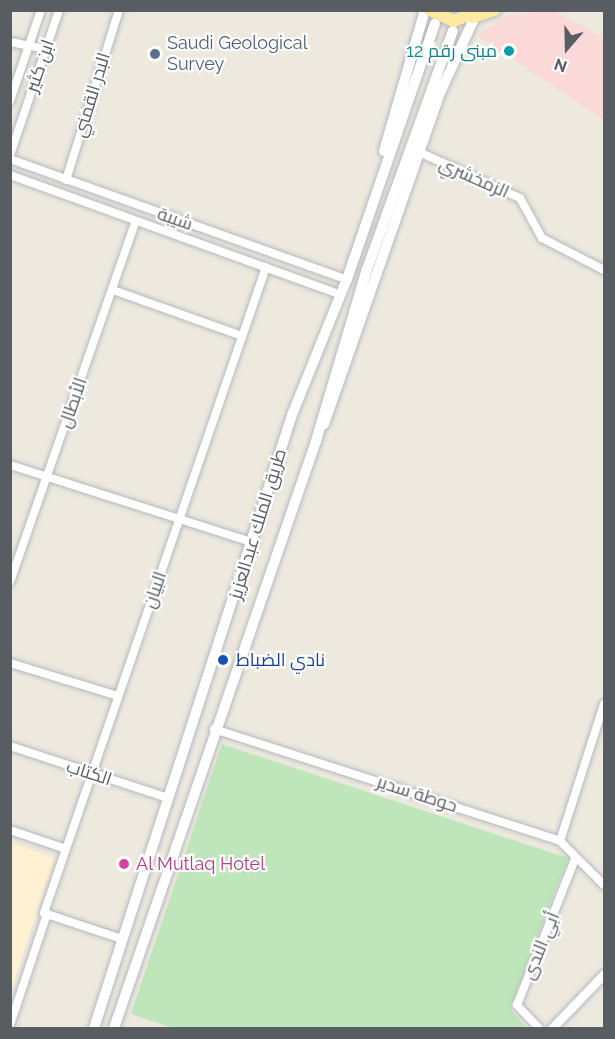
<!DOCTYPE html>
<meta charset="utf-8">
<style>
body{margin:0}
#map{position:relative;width:615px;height:1039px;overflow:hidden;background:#ede9df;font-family:Raleway,Cairo,sans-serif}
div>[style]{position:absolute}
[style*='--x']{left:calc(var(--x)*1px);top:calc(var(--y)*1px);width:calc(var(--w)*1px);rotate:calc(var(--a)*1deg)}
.commercial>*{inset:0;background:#fff1d2}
.medical>*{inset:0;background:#fcd9d9}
.green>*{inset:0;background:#bee6ba}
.roads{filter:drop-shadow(0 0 2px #b5b9bd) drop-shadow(0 0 2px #b5b9bd)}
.minor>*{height:8px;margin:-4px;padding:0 4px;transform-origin:4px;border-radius:4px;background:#fff}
.tertiary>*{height:9px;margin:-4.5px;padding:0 4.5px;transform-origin:4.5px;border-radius:4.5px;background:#fff}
.secondary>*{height:10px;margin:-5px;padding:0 5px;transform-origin:5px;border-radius:5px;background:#fff}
.primary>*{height:12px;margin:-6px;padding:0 6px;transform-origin:6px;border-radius:6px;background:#ffe8a2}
.dots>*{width:16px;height:16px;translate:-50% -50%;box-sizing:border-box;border:3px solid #fff;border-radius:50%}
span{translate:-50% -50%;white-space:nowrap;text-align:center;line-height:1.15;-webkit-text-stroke:4.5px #fff;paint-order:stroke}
.service-label{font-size:18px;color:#4e5e75}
.left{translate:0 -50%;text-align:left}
.culture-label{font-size:18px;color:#0d838f}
.right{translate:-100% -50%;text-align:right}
.street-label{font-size:18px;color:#585d61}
.transit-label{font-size:18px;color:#164399}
.hotel-label{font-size:18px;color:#b23c85}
.frame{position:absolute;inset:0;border:12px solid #585d61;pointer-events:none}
.north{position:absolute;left:537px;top:18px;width:60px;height:60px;-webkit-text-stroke:4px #fff;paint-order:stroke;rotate:200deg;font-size:16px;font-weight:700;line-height:24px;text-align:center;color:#585d61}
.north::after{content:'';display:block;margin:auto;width:21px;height:27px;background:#585d61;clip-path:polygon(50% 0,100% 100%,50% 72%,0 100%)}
</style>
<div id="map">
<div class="commercial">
<div style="clip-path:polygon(11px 843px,54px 858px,11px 991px,10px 843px)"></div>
</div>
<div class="medical">
<div style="clip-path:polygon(554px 11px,604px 38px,604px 120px,477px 35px,508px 15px)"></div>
</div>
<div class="green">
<div style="clip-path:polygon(222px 744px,568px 858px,510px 1008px,526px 1028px,173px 1028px,131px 1014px)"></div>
</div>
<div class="roads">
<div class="minor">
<div style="--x:10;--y:42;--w:37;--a:11"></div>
<div style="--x:10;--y:101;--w:96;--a:-71.2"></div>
<div style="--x:419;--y:152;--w:111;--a:24.5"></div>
<div style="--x:520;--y:198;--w:46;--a:61.2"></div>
<div style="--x:542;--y:238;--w:70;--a:27.3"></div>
<div style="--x:10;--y:155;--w:153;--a:-71.3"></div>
<div style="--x:10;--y:159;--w:350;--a:19.7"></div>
<div style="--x:10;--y:175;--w:344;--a:19.9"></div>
<div style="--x:66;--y:180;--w:178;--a:-72.7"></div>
<div style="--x:113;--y:290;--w:137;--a:19.6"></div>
<div style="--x:10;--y:465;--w:256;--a:17.7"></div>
<div style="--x:10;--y:582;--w:380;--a:-70.8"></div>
<div style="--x:10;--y:663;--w:113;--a:17"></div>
<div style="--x:214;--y:729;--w:364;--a:17.9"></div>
<div style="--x:560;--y:841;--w:62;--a:45"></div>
<div style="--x:10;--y:746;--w:166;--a:18.2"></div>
<div style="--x:10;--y:830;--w:59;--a:18.7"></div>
<div style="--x:560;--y:841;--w:144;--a:-72.2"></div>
<div style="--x:122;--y:939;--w:82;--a:-161.6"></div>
<div style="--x:44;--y:913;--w:683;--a:-71.03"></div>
<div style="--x:10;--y:1025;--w:117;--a:-71.6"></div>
<div style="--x:539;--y:1028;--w:32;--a:-134"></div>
<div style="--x:517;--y:1005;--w:159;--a:-68.3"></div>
</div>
<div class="tertiary">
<div style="--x:552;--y:1028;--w:75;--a:-46.1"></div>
</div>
<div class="secondary">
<div style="--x:384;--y:151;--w:147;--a:-73.8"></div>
<div style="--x:324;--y:424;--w:351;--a:-70.7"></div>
<div style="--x:440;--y:93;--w:89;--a:-65.4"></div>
<div style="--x:94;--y:1028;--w:644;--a:-72.1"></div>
<div style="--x:292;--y:415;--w:147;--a:-68"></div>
<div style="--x:347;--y:279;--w:270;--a:-71"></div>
<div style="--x:114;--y:1028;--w:621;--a:-71.01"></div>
<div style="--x:316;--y:441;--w:176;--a:-73.5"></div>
<div style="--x:366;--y:272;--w:256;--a:-70.2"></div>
</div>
<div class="primary">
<div style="--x:430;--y:10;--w:26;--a:25"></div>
<div style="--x:454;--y:21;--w:28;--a:-23"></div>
<div style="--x:473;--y:17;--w:23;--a:-18"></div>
</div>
</div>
<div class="dots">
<div style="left:509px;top:51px;background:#0f9aa8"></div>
<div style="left:155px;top:54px;background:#5c6f8a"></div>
<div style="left:223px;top:660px;background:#1a4fb4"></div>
<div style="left:124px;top:864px;background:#d1479c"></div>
</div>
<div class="service-label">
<span class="left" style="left:167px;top:54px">Saudi Geological<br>Survey</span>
</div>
<div class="culture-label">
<span class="right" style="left:497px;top:51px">مبنى رقم 12</span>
</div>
<div class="street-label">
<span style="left:40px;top:66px;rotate:-71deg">ابن كثير</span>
<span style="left:92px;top:95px;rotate:-73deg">البدر القمني</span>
<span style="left:474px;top:178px;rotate:24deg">الزمخشري</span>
<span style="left:175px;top:219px;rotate:19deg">شيبة</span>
<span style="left:73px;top:403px;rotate:-71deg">الأبطال</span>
<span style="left:258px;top:524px;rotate:-73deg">طريق الملك عبدالعزيز</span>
<span style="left:155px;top:590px;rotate:-71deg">البيان</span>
<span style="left:89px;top:773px;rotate:18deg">الكتاب</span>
<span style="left:417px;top:794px;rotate:18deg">حوطة سدير</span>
<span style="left:541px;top:946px;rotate:-68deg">أبي الندى</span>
</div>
<div class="transit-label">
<span class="left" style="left:236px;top:660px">نادي الضباط</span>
</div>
<div class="hotel-label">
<span class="left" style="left:136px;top:864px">Al Mutlaq Hotel</span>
</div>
<div class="frame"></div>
<div class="north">N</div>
</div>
